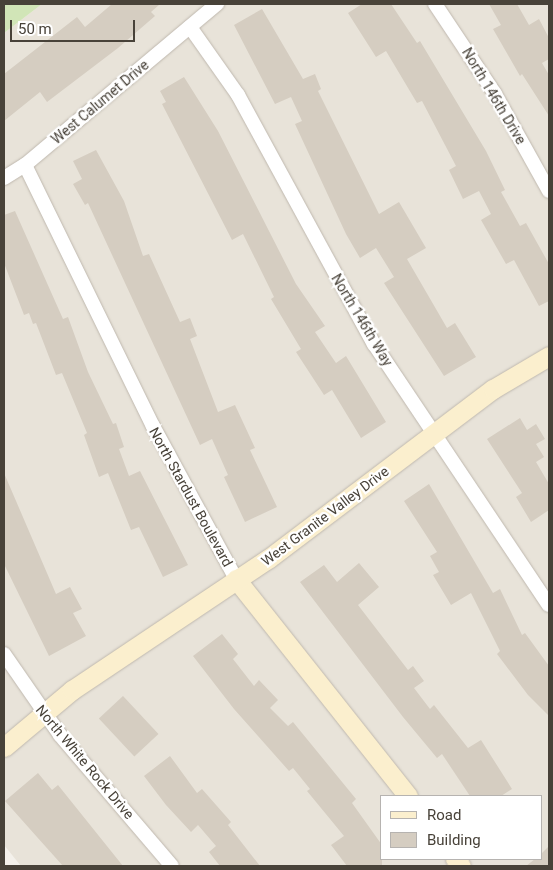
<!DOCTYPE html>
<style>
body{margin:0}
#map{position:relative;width:553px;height:870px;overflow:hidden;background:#f4f1eb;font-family:Roboto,sans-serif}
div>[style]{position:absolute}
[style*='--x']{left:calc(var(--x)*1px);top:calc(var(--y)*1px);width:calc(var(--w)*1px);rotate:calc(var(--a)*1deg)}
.residential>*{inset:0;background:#e8e3d9}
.green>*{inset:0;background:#d1e5b7}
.building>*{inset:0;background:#d5cdc1;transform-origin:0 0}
.roads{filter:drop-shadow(0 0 1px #bfb8ae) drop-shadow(0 0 1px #bfb8ae)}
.street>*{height:14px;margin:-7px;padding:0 7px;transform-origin:7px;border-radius:7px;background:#fff}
.secondary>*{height:19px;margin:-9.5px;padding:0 9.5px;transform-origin:9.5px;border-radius:9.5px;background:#fbefce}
span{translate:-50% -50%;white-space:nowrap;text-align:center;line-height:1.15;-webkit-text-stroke:4.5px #fff;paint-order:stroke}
.street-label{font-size:14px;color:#484239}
.frame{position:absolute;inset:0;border:5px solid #484239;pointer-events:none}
.legend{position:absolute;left:380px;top:795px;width:162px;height:65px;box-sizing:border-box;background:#fff;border:1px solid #b6b3b0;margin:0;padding:6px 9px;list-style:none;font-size:15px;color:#484239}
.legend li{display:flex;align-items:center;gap:10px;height:25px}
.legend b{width:25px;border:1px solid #b6b3b0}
.scale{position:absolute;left:10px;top:20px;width:125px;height:22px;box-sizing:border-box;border:2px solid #484239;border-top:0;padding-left:6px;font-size:15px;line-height:18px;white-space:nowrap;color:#484239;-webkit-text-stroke:4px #fff;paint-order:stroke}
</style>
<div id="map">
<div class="residential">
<div style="clip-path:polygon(evenodd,42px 4px,549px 4px,549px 866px,21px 866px,4px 845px,4px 33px,42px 4px,382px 796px,542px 796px,542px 859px,382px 859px,382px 796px)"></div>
</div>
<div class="green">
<div style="clip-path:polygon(4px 4px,42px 4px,4px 33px)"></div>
</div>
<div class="building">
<div style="clip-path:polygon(112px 4px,160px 4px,151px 12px,155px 16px,118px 48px,47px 102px,40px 92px,4px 121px,4px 74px,77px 17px,85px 27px)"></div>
<div style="clip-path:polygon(362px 4px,391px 4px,417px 43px,420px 41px,486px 151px,505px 190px,501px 192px,520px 226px,526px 223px,549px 264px,549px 301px,539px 306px,514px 260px,506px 264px,481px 220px,491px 214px,479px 191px,463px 199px,449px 170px,456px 166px,422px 101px,417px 103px,386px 51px,376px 57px,348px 13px)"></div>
<div style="clip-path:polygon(489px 4px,517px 4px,529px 25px,539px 19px,549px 38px,549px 59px,542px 63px,549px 75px,549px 116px,522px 74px,520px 76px,493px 29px,501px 25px)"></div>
<div style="clip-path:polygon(262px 9px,303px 79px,315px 74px,321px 89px,318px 91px,379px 214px,399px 202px,426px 248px,407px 259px,447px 328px,455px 323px,476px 357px,444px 376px,384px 283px,394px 277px,376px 248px,360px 258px,346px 234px,295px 124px,302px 121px,291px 97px,275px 104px,234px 25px)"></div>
<div style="clip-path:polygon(184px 77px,218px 131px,296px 284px,325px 326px,315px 332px,336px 363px,346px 356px,386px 422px,361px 438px,332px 390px,324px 395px,296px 352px,301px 349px,271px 299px,274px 297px,243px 234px,232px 240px,162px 104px,166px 102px,160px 91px)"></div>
<div style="clip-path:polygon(96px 150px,124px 201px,143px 256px,149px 254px,180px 322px,190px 318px,197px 336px,190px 339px,218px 412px,235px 405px,255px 448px,250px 450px,277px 507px,245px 522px,224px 477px,228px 475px,212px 439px,200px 445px,88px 203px,85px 205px,73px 184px,82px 179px,73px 161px)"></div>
<div style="clip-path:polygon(15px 211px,63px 319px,68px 317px,88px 372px,113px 424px,116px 423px,124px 447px,119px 449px,129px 476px,140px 471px,188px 565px,163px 577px,139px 527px,131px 530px,108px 473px,99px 477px,84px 435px,87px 433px,62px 373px,56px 375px,36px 323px,33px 324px,29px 313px,24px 315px,4px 263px,4px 215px)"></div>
<div style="clip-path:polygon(520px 418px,527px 430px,536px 424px,545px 439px,536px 444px,544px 457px,536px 462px,549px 484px,549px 510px,531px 522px,516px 497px,522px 493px,487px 439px)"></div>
<div style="clip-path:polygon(4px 473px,56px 594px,70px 587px,82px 609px,73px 613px,86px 636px,49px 656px,4px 564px)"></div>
<div style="clip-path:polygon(429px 484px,493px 593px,500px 589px,522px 635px,525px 633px,549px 666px,549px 716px,528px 695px,497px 654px,500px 651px,471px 593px,451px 605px,433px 575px,439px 572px,430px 556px,437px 552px,404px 501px)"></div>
<div style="clip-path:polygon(359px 563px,379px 587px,358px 605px,408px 670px,413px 666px,424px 681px,414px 688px,430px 709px,434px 705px,468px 748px,481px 740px,512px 789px,501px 796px,470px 796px,442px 754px,437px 758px,403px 717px,300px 582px,324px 565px,337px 582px)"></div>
<div style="clip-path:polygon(222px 634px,238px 654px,233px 659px,254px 686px,259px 680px,278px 700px,270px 708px,288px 726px,293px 722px,356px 799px,352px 803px,382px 845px,382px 866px,347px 866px,331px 845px,344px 836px,307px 791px,310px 789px,293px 768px,289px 771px,234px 709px,193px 656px)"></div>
<div style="left:123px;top:696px;width:52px;height:33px;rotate:47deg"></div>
<div style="clip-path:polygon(170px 756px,197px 793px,202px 789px,231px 822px,228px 825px,260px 866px,220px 866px,209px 852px,216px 846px,198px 825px,191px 832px,166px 805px,144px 776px)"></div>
<div style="clip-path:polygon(38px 773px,52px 790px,58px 785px,123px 866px,63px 866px,37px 837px,5px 801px)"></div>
<div style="clip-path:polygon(549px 846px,549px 866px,526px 866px,535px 859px,542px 859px,542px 853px)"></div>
</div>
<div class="roads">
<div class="street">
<div style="--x:435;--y:4;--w:108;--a:56.3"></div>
<div style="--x:495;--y:94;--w:111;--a:60.9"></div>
<div style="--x:190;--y:27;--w:83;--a:54.8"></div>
<div style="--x:238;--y:95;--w:284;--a:61.4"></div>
<div style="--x:374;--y:344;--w:314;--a:56.2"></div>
<div style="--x:25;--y:165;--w:291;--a:63.9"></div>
<div style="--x:153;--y:426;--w:174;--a:61.5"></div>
<div style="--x:4;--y:178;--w:25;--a:-32"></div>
<div style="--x:25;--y:165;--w:251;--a:-40"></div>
<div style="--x:4;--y:654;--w:98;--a:55.3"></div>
<div style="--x:60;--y:735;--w:172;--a:49.5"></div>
</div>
<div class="secondary">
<div style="--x:236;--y:579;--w:277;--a:51.6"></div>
<div style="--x:4;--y:747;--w:89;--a:-40"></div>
<div style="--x:72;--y:690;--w:236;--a:-33.8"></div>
<div style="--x:268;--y:559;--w:282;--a:-37.1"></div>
<div style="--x:493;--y:389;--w:65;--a:-30.5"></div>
<div style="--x:455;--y:859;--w:9;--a:49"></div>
</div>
</div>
<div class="street-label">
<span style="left:494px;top:96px;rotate:59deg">North 146th Drive</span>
<span style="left:100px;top:102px;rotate:-40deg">West Calumet Drive</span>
<span style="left:362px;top:320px;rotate:59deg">North 146th Way</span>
<span style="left:191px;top:497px;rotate:61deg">North Stardust Boulevard</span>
<span style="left:325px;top:516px;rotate:-37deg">West Granite Valley Drive</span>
<span style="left:85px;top:762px;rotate:50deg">North White Rock Drive</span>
</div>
<div class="frame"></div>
<ul class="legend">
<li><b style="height:6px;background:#fbefce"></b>Road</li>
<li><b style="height:14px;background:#d5cdc1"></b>Building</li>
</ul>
<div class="scale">50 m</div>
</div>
